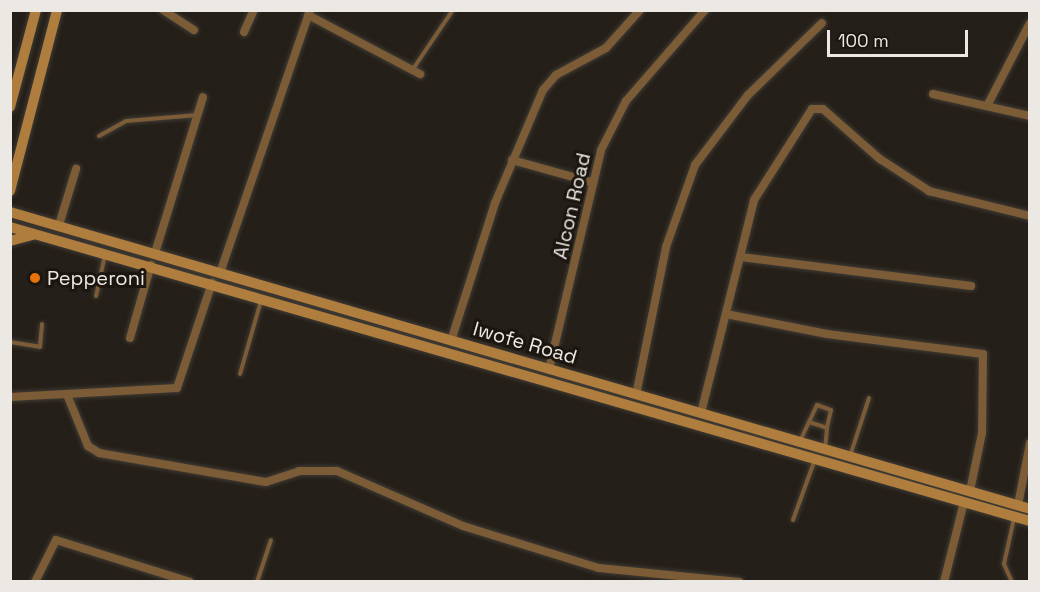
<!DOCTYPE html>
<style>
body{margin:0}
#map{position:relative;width:1040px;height:592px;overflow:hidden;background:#241f18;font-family:"Space Grotesk",sans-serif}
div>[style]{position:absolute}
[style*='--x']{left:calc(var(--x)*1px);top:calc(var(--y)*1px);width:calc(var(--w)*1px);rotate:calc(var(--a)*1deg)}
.roads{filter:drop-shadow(0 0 2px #403b35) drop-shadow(0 0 2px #403b35)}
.lane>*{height:4px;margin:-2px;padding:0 2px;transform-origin:2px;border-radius:2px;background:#7b5c36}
.street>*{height:8px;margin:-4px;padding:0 4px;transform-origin:4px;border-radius:4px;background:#7b5c36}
.secondary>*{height:10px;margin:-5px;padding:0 5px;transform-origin:5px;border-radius:5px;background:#af7d3e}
.dots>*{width:16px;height:16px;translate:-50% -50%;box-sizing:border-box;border:3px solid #1b160f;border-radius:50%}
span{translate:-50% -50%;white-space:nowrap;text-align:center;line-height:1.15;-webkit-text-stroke:6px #1b160f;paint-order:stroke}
.street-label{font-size:20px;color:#ece9e4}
.poi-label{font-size:20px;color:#ece9e4}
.left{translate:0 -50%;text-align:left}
.frame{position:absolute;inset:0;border:12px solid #ece9e4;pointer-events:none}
.scale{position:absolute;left:827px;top:30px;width:141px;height:27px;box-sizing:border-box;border:3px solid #ece9e4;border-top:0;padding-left:8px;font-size:18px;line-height:21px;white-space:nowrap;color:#ece9e4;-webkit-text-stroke:4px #1b160f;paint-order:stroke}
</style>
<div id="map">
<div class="roads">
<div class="lane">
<div style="--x:413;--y:69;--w:71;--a:-55.9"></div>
<div style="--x:99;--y:136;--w:31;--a:-29"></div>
<div style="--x:126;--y:121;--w:72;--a:-4.8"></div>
<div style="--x:96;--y:296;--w:42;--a:-77.6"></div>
<div style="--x:10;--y:342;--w:30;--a:9"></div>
<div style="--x:40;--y:347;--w:23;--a:-85"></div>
<div style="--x:240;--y:374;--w:76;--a:-74"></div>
<div style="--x:809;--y:422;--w:19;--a:-65"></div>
<div style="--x:817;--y:405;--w:15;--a:20"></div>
<div style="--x:831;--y:410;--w:18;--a:103"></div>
<div style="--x:801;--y:439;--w:19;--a:-65"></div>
<div style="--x:809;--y:422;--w:19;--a:18"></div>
<div style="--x:827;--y:428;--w:21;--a:95"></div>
<div style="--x:850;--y:456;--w:61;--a:-71.9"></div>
<div style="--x:793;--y:520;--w:62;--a:-70.1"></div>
<div style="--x:257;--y:582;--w:44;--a:-71.6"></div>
<div style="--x:1012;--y:582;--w:20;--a:-114"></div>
<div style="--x:1004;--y:564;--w:47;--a:-77.7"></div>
</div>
<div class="street">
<div style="--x:163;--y:10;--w:37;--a:33"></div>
<div style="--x:308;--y:15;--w:127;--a:27.8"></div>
<div style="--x:244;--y:32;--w:24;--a:-66"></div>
<div style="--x:933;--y:94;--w:99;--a:12.8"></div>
<div style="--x:987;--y:106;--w:93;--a:-62.6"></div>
<div style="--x:512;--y:160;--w:82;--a:15.6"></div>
<div style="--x:59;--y:225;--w:59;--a:-73.1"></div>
<div style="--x:155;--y:253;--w:163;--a:-72.9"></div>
<div style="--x:741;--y:257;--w:232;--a:7.2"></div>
<div style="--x:220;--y:273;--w:278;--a:-71.1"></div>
<div style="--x:726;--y:314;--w:103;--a:11.2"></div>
<div style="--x:827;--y:334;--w:157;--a:7.3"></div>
<div style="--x:983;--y:354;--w:79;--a:90.7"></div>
<div style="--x:982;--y:433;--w:59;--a:101.7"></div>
<div style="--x:130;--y:338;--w:76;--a:-74"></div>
<div style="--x:451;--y:341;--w:145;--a:-72.3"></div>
<div style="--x:495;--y:203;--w:123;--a:-67"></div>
<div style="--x:543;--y:90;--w:20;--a:-49"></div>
<div style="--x:556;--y:75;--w:57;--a:-28.4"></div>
<div style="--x:606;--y:48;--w:51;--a:-48.2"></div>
<div style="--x:549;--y:369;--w:225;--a:-76.6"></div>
<div style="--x:601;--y:150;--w:55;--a:-63"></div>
<div style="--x:626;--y:101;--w:121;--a:-49"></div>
<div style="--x:636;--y:395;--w:151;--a:-78.5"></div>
<div style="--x:666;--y:247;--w:87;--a:-70.5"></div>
<div style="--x:695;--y:165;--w:88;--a:-52.9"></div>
<div style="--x:748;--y:95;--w:103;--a:-44.2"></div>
<div style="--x:10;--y:397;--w:167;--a:-3.1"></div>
<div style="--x:177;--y:388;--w:111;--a:-71.6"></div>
<div style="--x:68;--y:397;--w:53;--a:67.8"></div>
<div style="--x:88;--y:446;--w:13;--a:32"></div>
<div style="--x:99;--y:453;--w:169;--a:9.9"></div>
<div style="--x:266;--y:482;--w:35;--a:-18"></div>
<div style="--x:299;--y:471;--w:38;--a:0"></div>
<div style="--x:337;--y:471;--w:137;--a:23.6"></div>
<div style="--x:463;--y:526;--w:142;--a:17.2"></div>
<div style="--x:599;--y:568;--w:141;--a:5.7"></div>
<div style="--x:701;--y:413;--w:219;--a:-76"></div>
<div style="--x:754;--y:200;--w:108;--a:-57.5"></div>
<div style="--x:812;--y:109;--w:11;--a:0"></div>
<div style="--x:823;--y:109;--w:76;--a:41.3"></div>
<div style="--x:880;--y:159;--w:59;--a:33.1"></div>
<div style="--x:929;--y:191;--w:104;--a:13.9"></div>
<div style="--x:1018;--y:505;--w:63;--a:-79"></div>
<div style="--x:35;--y:582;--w:47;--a:-63.4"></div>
<div style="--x:56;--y:540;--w:140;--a:17.4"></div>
<div style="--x:944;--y:582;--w:82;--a:-76"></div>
</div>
<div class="secondary">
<div style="--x:10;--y:107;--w:100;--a:-75"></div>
<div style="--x:10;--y:191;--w:187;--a:-75.4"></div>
<div style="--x:10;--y:212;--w:1062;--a:16.23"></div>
<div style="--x:10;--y:227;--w:1062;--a:16.08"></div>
<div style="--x:10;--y:241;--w:24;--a:-15"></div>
</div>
</div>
<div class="dots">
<div style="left:35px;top:278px;background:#e8710a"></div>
</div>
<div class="street-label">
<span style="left:572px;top:206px;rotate:-77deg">Alcon Road</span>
<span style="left:525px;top:343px;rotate:16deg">Iwofe Road</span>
</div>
<div class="poi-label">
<span class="left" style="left:47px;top:278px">Pepperoni</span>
</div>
<div class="frame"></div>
<div class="scale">100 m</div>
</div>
